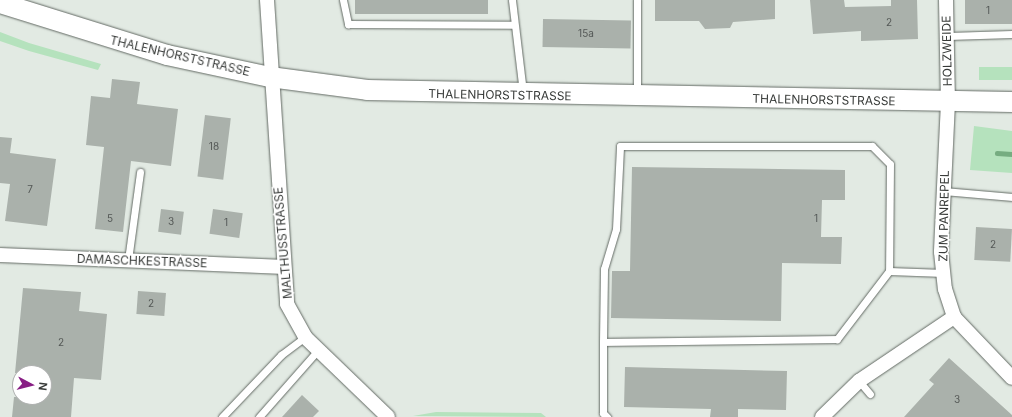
<!DOCTYPE html>
<style>
body{margin:0}
#map{position:relative;width:1012px;height:417px;overflow:hidden;background:#e2eae3;font-family:Inter,sans-serif}
div>[style]{position:absolute}
[style*='--x']{left:calc(var(--x)*1px);top:calc(var(--y)*1px);width:calc(var(--w)*1px);rotate:calc(var(--a)*1deg)}
.green>*{inset:0;background:#b5e2bd;transform-origin:0 0}
.stream>*{height:4.5px;margin:-2.25px;padding:0 2.25px;transform-origin:2.25px;border-radius:2.25px;background:#76ac81}
.building>*{inset:0;background:#aab1ab;transform-origin:0 0}
.roads{filter:drop-shadow(0 0 1px #636a64) drop-shadow(0 0 1px #636a64)}
.lane>*{height:7px;margin:-3.5px;padding:0 3.5px;transform-origin:3.5px;border-radius:3.5px;background:#fff}
.street>*{height:14px;margin:-7px;padding:0 7px;transform-origin:7px;border-radius:7px;background:#fff}
.secondary>*{height:20px;margin:-10px;padding:0 10px;transform-origin:10px;border-radius:10px;background:#fff}
span{translate:-50% -50%;white-space:nowrap;text-align:center;line-height:1.15;-webkit-text-stroke:3px #fff;paint-order:stroke}
.number-label{font-size:10px;color:#545856}
.number-label span{-webkit-text-stroke-width:0}
.street-label{font-size:12px;color:#383b39}
.north{position:absolute;left:12px;top:365px;width:40px;height:40px;box-sizing:border-box;background:#fff;border:1px solid #afb1b0;border-radius:50%;rotate:97deg;font-size:11px;font-weight:700;line-height:16px;text-align:center;color:#383b39}
.north::after{content:'';display:block;margin:auto;width:14px;height:18px;background:#881e84;clip-path:polygon(50% 0,100% 100%,50% 72%,0 100%)}
</style>
<div id="map">
<div class="green">
<div style="clip-path:polygon(0 32px,29px 43px,101px 64px,98px 70px,29px 51px,0 41px)"></div>
<div style="left:1012px;top:67px;width:13px;height:33px;rotate:90deg"></div>
<div style="clip-path:polygon(974px 126px,1012px 131px,1012px 173px,970px 170px)"></div>
<div style="clip-path:polygon(436px 412px,541px 413px,546px 417px,413px 416px)"></div>
</div>
<div class="stream">
<div style="--x:997;--y:153;--w:15;--a:4"></div>
</div>
<div class="building">
<div style="left:355px;top:0;width:133px;height:14px"></div>
<div style="clip-path:polygon(655px 0,775px 0,775px 19px,733px 22px,730px 28px,705px 29px,699px 21px,655px 21px)"></div>
<div style="clip-path:polygon(810px 0,844px 0,845px 7px,891px 6px,891px 0,917px 0,918px 39px,861px 41px,861px 31px,813px 34px)"></div>
<div style="left:965px;top:0;width:47px;height:24px"></div>
<div style="left:543px;top:19px;width:88px;height:28px;rotate:1deg"></div>
<div style="clip-path:polygon(112px 79px,140px 82px,137px 104px,178px 109px,171px 166px,131px 161px,123px 232px,95px 229px,104px 147px,86px 145px,91px 96px,110px 98px)"></div>
<div style="left:205px;top:115px;width:26px;height:62px;rotate:7deg"></div>
<div style="clip-path:polygon(0 137px,12px 138px,10px 153px,56px 159px,47px 226px,5px 221px,10px 184px,0 183px)"></div>
<div style="clip-path:polygon(632px 167px,845px 170px,845px 200px,822px 200px,821px 237px,842px 237px,841px 264px,782px 263px,781px 321px,611px 318px,612px 271px,630px 271px)"></div>
<div style="left:161px;top:209px;width:23px;height:23px;rotate:7deg"></div>
<div style="left:213px;top:209px;width:30px;height:25px;rotate:8deg"></div>
<div style="left:976px;top:227px;width:36px;height:33px;rotate:3deg"></div>
<div style="clip-path:polygon(23px 288px,81px 292px,79px 311px,107px 314px,101px 380px,74px 378px,71px 417px,12px 417px,14px 397px,44px 397px,44px 373px,15px 373px)"></div>
<div style="left:138px;top:291px;width:28px;height:23px;rotate:4deg"></div>
<div style="clip-path:polygon(949px 358px,1012px 415px,1012px 417px,904px 417px,934px 384px,929px 380px)"></div>
<div style="clip-path:polygon(625px 367px,787px 371px,786px 410px,738px 409px,738px 417px,710px 417px,711px 409px,624px 407px)"></div>
<div style="clip-path:polygon(302px 395px,319px 411px,313px 417px,282px 417px)"></div>
</div>
<div class="roads">
<div class="lane">
<div style="--x:343;--y:0;--w:25;--a:78"></div>
<div style="--x:348;--y:24;--w:165;--a:0.3"></div>
<div style="--x:512;--y:0;--w:93;--a:83.2"></div>
<div style="--x:948;--y:36;--w:64;--a:-1.8"></div>
<div style="--x:637;--y:93;--w:93;--a:-90"></div>
<div style="--x:944;--y:191;--w:68;--a:5"></div>
<div style="--x:128;--y:260;--w:89;--a:-82.2"></div>
<div style="--x:889;--y:271;--w:86;--a:127.4"></div>
<div style="--x:837;--y:339;--w:234;--a:179.3"></div>
<div style="--x:603;--y:342;--w:73;--a:-89.2"></div>
<div style="--x:604;--y:269;--w:42;--a:-73.3"></div>
<div style="--x:616;--y:229;--w:83;--a:-87.2"></div>
<div style="--x:620;--y:146;--w:252;--a:0"></div>
<div style="--x:872;--y:146;--w:25;--a:45"></div>
<div style="--x:890;--y:164;--w:107;--a:90.5"></div>
<div style="--x:889;--y:271;--w:55;--a:2.1"></div>
<div style="--x:603;--y:342;--w:71;--a:90"></div>
<div style="--x:603;--y:413;--w:6;--a:45"></div>
<div style="--x:859;--y:381;--w:17;--a:50"></div>
<div style="--x:222;--y:417;--w:86;--a:-46.4"></div>
<div style="--x:281;--y:355;--w:30;--a:-37"></div>
<div style="--x:259;--y:417;--w:89;--a:-48.6"></div>
</div>
<div class="street">
<div style="--x:267;--y:0;--w:305;--a:86.2"></div>
<div style="--x:287;--y:304;--w:38;--a:61"></div>
<div style="--x:305;--y:337;--w:115;--a:43.9"></div>
<div style="--x:946;--y:0;--w:102;--a:88.9"></div>
<div style="--x:948;--y:102;--w:150;--a:92.7"></div>
<div style="--x:941;--y:252;--w:37;--a:84"></div>
<div style="--x:945;--y:289;--w:29;--a:72"></div>
<div style="--x:954;--y:317;--w:84;--a:46.4"></div>
<div style="--x:0;--y:255;--w:284;--a:2.4"></div>
<div style="--x:822;--y:417;--w:52;--a:-44.2"></div>
<div style="--x:859;--y:381;--w:115;--a:-34"></div>
</div>
<div class="secondary">
<div style="--x:0;--y:3;--w:175;--a:17.3"></div>
<div style="--x:167;--y:55;--w:105;--a:12.1"></div>
<div style="--x:270;--y:77;--w:98;--a:7.6"></div>
<div style="--x:367;--y:90;--w:645;--a:1.07"></div>
</div>
</div>
<div class="number-label">
<span style="left:988px;top:11px">1</span>
<span style="left:889px;top:23px">2</span>
<span style="left:586px;top:34px">15a</span>
<span style="left:214px;top:147px">18</span>
<span style="left:30px;top:190px">7</span>
<span style="left:110px;top:219px">5</span>
<span style="left:816px;top:219px">1</span>
<span style="left:171px;top:222px">3</span>
<span style="left:226px;top:223px">1</span>
<span style="left:993px;top:245px">2</span>
<span style="left:151px;top:304px">2</span>
<span style="left:61px;top:343px">2</span>
<span style="left:957px;top:400px">3</span>
</div>
<div class="street-label">
<span style="left:947px;top:51px;rotate:-91deg">HOLZWEIDE</span>
<span style="left:180px;top:56px;rotate:13deg">THALENHORSTSTRASSE</span>
<span style="left:500px;top:95px;rotate:1deg">THALENHORSTSTRASSE</span>
<span style="left:824px;top:100px;rotate:1deg">THALENHORSTSTRASSE</span>
<span style="left:944px;top:216px;rotate:-89deg">ZUM PANREPEL</span>
<span style="left:283px;top:243px;rotate:-95deg">MALTHUSSTRASSE</span>
<span style="left:142px;top:261px;rotate:2deg">DAMASCHKESTRASSE</span>
</div>
<div class="north">N</div>
</div>
